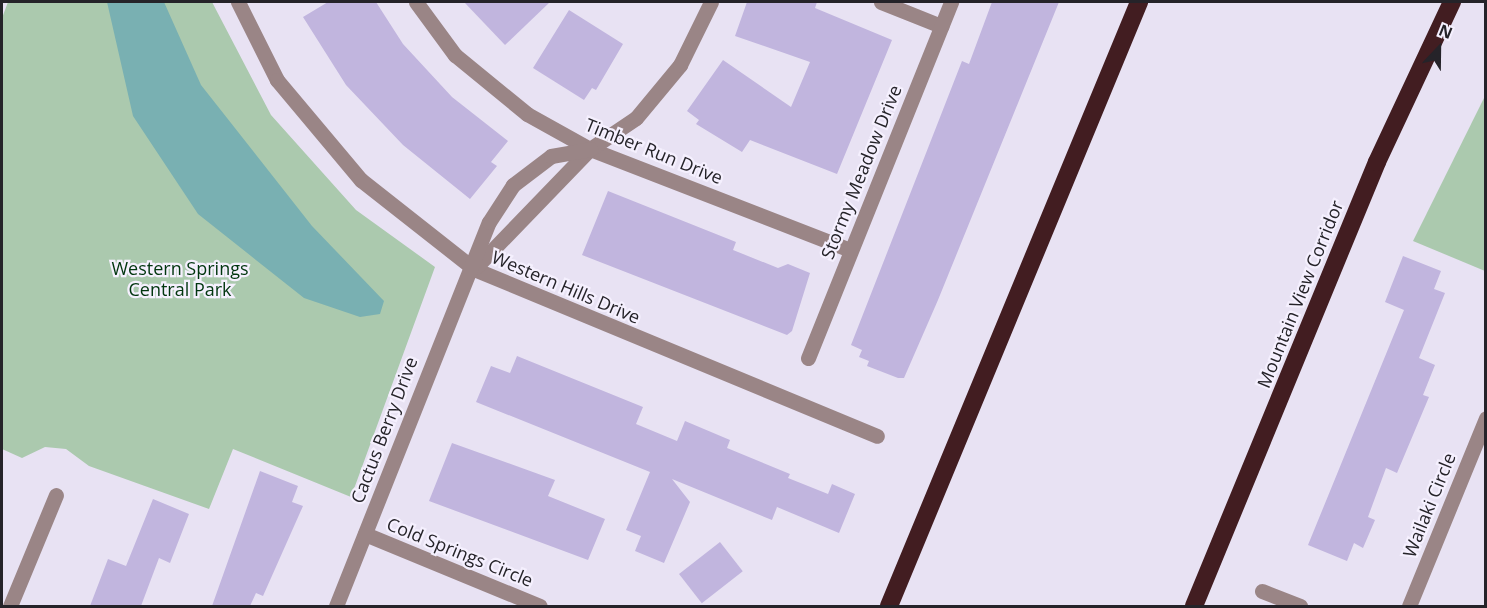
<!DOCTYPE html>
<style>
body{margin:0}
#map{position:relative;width:1487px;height:608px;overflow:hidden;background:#e8e2f3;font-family:"Open Sans",sans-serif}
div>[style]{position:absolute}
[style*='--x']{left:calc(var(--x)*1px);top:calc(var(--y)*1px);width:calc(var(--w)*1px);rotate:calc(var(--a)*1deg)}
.green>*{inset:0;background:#abc9ae}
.water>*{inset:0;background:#79b0b2}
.building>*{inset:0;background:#c1b5de;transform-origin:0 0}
.minor>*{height:15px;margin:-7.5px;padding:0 7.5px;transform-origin:7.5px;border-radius:7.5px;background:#9a8586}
.highway>*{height:18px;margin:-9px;padding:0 9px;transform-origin:9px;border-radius:9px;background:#421d21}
span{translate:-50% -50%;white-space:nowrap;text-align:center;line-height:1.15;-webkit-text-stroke:4.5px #f5f0fe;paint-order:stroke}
.street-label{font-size:18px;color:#252329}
.park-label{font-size:18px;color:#00360e}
.frame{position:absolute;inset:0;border:3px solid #252329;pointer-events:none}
.north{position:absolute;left:1409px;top:18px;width:60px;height:60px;-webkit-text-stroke:4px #f5f0fe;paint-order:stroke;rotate:22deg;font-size:16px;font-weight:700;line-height:24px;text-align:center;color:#252329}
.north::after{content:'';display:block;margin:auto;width:21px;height:27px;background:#252329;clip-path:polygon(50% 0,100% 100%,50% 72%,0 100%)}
</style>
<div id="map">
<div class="green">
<div style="clip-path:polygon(8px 2px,212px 2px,271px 115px,356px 210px,435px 267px,351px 497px,233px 449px,209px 509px,89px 466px,66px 449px,45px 447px,22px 458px,2px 449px,2px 18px)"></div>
<div style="clip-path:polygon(1485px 96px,1485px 271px,1413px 241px)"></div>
</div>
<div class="water">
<div style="clip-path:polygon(107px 2px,164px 2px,201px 85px,312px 226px,384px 301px,380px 314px,360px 317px,304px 298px,198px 214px,133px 116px)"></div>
</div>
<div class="building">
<div style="clip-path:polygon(328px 2px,376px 2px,403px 44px,452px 97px,508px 141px,491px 162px,497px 166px,470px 199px,403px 145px,346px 85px,303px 17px)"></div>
<div style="clip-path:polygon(464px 2px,550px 2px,505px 45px)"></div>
<div style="clip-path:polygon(747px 2px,817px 2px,815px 8px,892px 40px,837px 174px,750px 140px,742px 152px,696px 124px,699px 120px,687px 111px,723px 60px,791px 107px,810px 62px,735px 36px)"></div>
<div style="clip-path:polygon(992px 2px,1059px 2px,938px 300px,904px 378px,898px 378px,867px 366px,869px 361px,859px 357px,862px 350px,851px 345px,962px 61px,969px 64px)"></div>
<div style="clip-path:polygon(569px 10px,623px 44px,596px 90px,592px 88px,584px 100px,533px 68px)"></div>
<div style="clip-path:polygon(608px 191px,736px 242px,733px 250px,778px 268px,788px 264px,810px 273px,792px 331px,787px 335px,582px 255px)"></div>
<div style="clip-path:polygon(1403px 256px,1441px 271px,1434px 289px,1445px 293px,1419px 358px,1435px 365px,1423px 395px,1429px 397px,1397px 473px,1386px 468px,1368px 517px,1375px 520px,1363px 548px,1354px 543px,1347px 561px,1308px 545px,1404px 310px,1385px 302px)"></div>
<div style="clip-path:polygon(517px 356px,643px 407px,636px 424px,677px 441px,685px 421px,730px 440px,727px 448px,790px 474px,788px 478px,828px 494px,832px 484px,855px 494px,839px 533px,777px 507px,772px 520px,672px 479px,690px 502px,664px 563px,635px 551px,641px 536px,626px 530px,650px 472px,476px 402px,491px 366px,510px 373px)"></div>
<div style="clip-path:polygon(452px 443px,555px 480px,548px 496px,605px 519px,588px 560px,429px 501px)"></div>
<div style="clip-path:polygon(260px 471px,298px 486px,292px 502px,303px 506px,263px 596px,256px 593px,250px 606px,212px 606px)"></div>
<div style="clip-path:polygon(153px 499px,189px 514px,170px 563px,159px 558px,141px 606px,90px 606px,108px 559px,126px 566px)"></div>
<div style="left:720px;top:542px;width:37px;height:52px;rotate:52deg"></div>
</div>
<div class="minor">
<div style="--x:238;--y:2;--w:87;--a:63.4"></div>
<div style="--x:277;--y:80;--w:131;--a:50"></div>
<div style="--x:361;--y:180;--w:144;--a:38.2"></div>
<div style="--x:474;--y:269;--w:436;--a:22.5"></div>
<div style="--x:416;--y:2;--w:66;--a:53.7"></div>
<div style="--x:455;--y:55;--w:93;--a:39.3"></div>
<div style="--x:527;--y:114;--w:72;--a:29.1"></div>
<div style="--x:590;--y:149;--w:279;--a:21.2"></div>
<div style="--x:881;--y:2;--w:65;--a:21.8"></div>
<div style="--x:476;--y:267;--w:164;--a:-46"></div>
<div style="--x:590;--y:149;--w:55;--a:-34"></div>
<div style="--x:636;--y:118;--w:69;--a:-50.3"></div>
<div style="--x:680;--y:65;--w:70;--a:-63.8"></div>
<div style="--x:808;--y:358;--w:384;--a:-68.1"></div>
<div style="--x:365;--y:534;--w:189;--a:22.4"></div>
<div style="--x:1262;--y:591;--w:41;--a:21.5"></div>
<div style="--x:10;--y:606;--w:120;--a:-67.5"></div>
<div style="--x:336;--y:606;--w:413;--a:-68.3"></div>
<div style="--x:489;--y:222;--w:44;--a:-57"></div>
<div style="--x:513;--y:185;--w:48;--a:-37.3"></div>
<div style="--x:551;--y:156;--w:40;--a:-10"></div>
<div style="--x:1409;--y:606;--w:203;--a:-67.7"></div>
</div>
<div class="highway">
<div style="--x:889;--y:606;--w:654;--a:-67.51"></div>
<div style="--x:1194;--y:606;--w:480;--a:-67.6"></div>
<div style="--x:1377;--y:162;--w:177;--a:-64.9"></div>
</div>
<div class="street-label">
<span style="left:654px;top:151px;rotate:22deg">Timber Run Drive</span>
<span style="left:861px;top:172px;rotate:-68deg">Stormy Meadow Drive</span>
<span style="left:566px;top:287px;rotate:23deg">Western Hills Drive</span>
<span style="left:1300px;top:294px;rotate:-68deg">Mountain View Corridor</span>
<span style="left:384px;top:430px;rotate:-69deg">Cactus Berry Drive</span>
<span style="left:1429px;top:505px;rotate:-68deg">Wailaki Circle</span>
<span style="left:460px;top:552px;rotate:22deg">Cold Springs Circle</span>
</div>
<div class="park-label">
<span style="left:180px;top:279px">Western Springs<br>Central Park</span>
</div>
<div class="frame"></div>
<div class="north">N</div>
</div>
